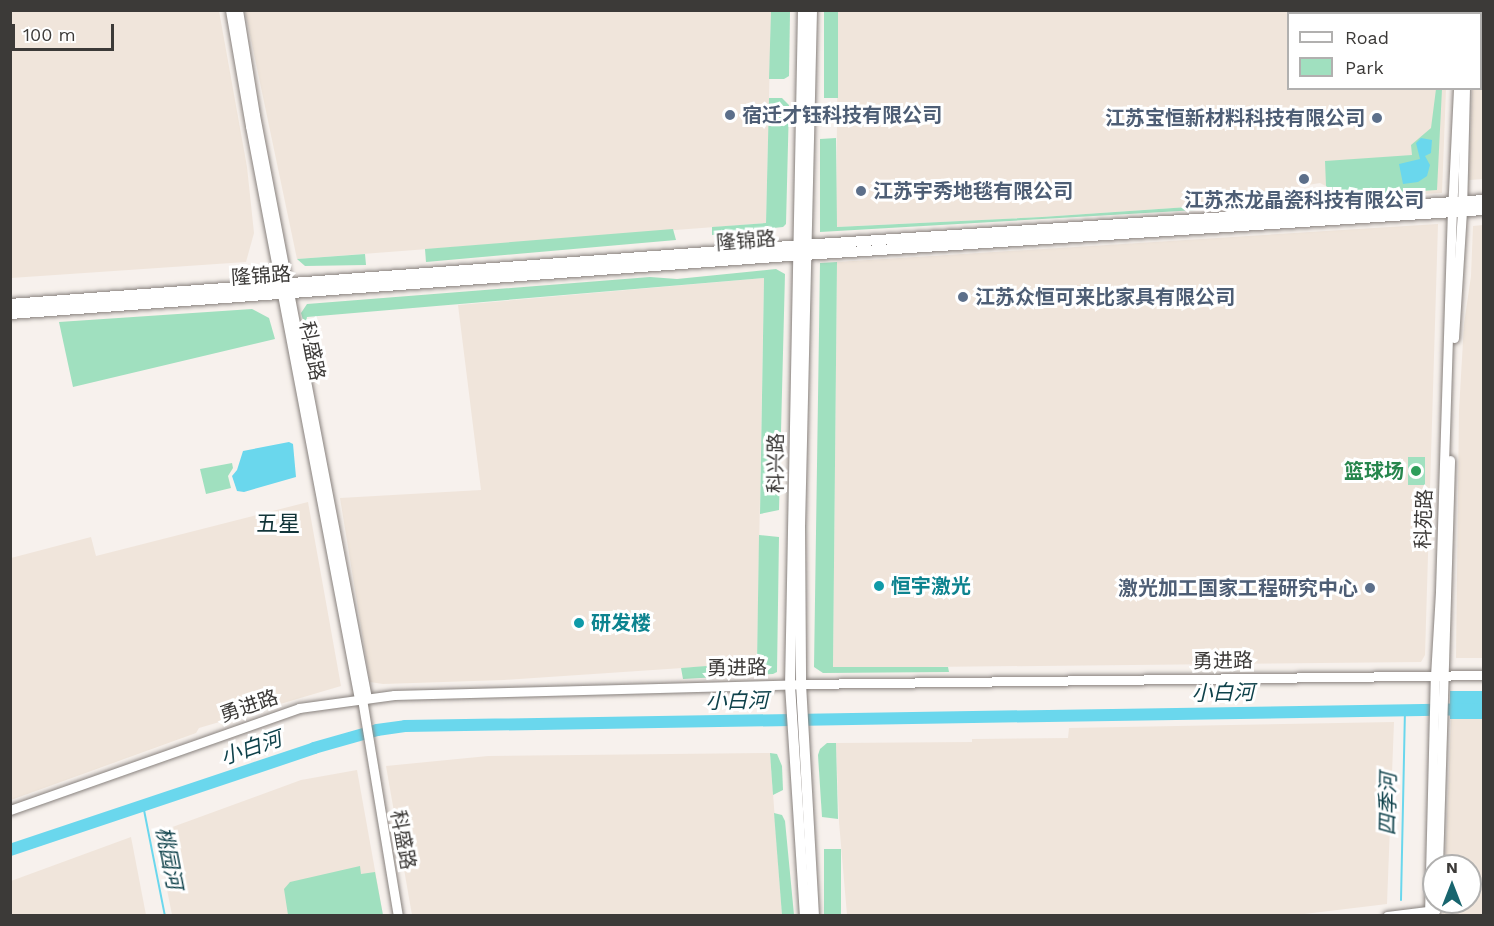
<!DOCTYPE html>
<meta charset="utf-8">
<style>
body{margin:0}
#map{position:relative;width:1494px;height:926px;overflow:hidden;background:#f7f1ed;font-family:"Work Sans","Noto Sans SC",sans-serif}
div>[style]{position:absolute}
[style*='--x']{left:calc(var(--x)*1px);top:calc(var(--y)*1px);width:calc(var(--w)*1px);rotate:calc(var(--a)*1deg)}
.built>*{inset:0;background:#f0e5db}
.green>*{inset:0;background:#a0e0bf;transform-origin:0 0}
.water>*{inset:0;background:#6ad7ed;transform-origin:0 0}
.stream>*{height:2px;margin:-1px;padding:0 1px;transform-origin:1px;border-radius:1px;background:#6ad7ed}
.river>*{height:12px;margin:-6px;padding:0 6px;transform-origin:6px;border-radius:6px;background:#6ad7ed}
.roads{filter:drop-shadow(0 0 2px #87817d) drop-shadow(0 0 2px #87817d)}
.tertiary>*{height:9px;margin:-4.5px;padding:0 4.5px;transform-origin:4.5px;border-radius:4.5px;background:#fff}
.secondary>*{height:10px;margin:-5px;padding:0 5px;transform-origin:5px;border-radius:5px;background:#fff}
.dots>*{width:16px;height:16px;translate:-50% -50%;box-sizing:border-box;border:3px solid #fff;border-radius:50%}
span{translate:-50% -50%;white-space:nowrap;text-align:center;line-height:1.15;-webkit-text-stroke:6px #fff;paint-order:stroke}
.service-label{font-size:20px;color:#4e5e75;font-weight:700}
.left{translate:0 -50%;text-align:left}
.right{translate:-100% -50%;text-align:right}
.street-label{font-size:20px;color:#3c3a38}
.leisure-label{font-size:20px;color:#27864d;font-weight:700}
.culture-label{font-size:20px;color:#0d838f;font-weight:700}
.water-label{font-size:21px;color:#0f424b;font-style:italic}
.quarter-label{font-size:22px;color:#123539}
.frame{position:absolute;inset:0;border:12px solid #3c3a38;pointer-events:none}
.legend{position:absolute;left:1287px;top:12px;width:195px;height:78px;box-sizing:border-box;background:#fff;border:2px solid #b1b0af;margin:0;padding:8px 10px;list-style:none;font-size:18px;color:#3c3a38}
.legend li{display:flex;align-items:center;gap:12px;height:30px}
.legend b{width:30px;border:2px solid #b1b0af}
.north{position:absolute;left:1422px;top:854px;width:60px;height:60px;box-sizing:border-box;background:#fff;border:2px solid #b1b0af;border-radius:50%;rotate:0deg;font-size:16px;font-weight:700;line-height:24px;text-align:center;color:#3c3a38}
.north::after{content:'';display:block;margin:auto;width:21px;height:27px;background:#18656e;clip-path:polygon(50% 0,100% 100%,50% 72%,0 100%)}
.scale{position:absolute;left:12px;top:24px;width:102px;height:27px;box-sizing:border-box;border:3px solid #3c3a38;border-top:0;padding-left:8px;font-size:18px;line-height:21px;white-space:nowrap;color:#3c3a38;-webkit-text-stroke:4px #fff;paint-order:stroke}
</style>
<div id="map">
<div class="built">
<div style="clip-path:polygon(11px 10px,219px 11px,247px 167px,254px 233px,246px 262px,11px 278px)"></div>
<div style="clip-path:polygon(245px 11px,771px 11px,766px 223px,297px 259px)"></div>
<div style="clip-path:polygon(838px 11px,1448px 11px,1448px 14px,1288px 14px,1288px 88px,1446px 89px,1442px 193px,1342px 198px,1339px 193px,1320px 183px,1290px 188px,1277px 201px,1042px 217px,836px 227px)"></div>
<div style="clip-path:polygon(1474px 11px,1483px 11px,1484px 179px,1469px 180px,1472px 89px,1480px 88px,1480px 14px,1474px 13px)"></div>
<div style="clip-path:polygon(1438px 224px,1425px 655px,1421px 662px,833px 668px,837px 262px)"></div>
<div style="clip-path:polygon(1483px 225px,1483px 658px,1456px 658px,1459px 410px,1464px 324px,1471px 276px,1473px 226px)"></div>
<div style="clip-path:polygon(764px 278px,757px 663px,504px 680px,383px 684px,370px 682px,340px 498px,481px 490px,458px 305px)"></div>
<div style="clip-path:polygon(308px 502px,341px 686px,199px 728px,196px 733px,11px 800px,11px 558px,91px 537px,96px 556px)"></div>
<div style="clip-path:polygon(1451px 719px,1483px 719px,1483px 915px,1443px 916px,1443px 902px,1470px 902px,1470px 866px,1445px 866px)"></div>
<div style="clip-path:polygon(1394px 722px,1387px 904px,1288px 916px,847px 915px,839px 822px,836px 743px,972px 742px,972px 739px,1068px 738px,1069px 728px)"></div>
<div style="clip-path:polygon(770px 753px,782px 915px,412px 915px,386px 766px,488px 756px)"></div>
<div style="clip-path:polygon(357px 770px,383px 915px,172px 915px,156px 833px,301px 780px)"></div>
<div style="clip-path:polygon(131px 837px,146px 915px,11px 915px,11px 881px)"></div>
</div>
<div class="green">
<div style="clip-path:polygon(771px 11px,790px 11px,789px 76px,784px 79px,769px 79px)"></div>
<div style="left:824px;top:11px;width:14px;height:87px"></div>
<div style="clip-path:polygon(1436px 89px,1442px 89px,1437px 190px,1341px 196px,1326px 186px,1325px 161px,1412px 155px,1411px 145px,1431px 128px)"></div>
<div style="clip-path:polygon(769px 98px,782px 98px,789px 105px,786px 224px,783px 227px,712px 235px,712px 227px,766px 223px)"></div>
<div style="clip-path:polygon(836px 138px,837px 227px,1042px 217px,1277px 201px,1276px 205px,1197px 210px,820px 232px,820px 139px)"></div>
<div style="clip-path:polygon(673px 229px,676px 240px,426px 262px,425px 249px)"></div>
<div style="clip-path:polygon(365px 254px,366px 265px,305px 266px,297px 259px)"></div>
<div style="clip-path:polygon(837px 262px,833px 667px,948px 667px,949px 672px,823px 673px,814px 667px,820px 263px)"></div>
<div style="clip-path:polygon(776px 269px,785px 274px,779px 510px,760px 514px,764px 278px,307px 317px,305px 327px,301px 313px,307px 304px,650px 277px,677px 279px)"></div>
<div style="clip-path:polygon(252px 309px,269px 318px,275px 339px,73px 387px,59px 322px)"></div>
<div style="left:1408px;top:457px;width:17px;height:28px"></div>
<div style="clip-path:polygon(232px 463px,233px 468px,228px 476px,231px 488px,206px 494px,200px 469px)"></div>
<div style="clip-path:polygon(759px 535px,779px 537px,777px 672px,773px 674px,683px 679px,681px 668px,757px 662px)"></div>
<div style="clip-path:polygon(827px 743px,836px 743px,838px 819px,822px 817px,818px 755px,820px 749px)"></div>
<div style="clip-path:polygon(770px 753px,777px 754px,782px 766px,783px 790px,773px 795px)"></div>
<div style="clip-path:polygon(774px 813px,782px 815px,785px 821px,794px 915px,782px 915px)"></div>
<div style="left:824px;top:849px;width:17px;height:66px"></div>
<div style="clip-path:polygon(360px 866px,361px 874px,375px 872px,383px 915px,288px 915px,284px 889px,290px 882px)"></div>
</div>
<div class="water">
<div style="clip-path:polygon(1421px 138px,1432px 140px,1431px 153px,1425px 156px,1430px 165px,1427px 176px,1418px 182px,1403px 184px,1399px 164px,1420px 159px,1416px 143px)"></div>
<div style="clip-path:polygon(289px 442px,293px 444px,296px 477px,244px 492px,237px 491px,232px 476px,237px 470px,243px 451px)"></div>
<div style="left:1483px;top:691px;width:28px;height:33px;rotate:90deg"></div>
</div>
<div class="stream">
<div style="--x:143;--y:805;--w:113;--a:78.8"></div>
<div style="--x:1401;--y:900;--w:191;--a:-88.8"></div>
</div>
<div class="river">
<div style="--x:10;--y:850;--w:321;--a:-18.5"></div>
<div style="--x:314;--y:748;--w:66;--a:-15.9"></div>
<div style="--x:377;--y:730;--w:28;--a:-8"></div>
<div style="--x:405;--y:726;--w:1079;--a:-0.9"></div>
</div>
<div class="roads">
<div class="tertiary">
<div style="--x:230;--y:10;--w:118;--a:80.2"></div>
<div style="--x:250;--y:126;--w:583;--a:79.23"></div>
<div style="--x:238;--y:10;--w:106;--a:80.8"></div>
<div style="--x:255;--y:115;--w:594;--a:79.13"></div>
<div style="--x:1461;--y:14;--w:4;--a:-90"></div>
<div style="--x:1454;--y:338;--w:127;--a:-86.4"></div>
<div style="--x:1462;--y:211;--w:123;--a:-88.6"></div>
<div style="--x:362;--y:699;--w:220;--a:80.6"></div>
<div style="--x:10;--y:810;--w:306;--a:-19.4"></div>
<div style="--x:299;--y:708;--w:96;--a:-7.8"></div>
<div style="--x:394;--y:695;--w:407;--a:-1.5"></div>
<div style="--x:801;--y:684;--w:683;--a:-0.75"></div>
<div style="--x:1438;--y:866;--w:406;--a:-88.3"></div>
<div style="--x:1387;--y:916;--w:49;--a:-7"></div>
<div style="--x:1429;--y:916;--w:240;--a:-88.6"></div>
<div style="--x:1435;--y:676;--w:85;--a:-86.6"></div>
<div style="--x:1440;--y:591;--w:379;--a:-88.2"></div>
<div style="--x:1452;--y:212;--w:124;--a:-87.2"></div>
</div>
<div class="secondary">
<div style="--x:803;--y:10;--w:675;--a:91.1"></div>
<div style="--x:790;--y:685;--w:231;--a:86.3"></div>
<div style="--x:812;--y:10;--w:516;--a:91.33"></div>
<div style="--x:800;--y:526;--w:158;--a:89.6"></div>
<div style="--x:801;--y:684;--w:232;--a:86.8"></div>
<div style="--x:10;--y:304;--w:780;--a:-4.26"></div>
<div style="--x:788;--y:246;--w:698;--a:-3.78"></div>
<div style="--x:10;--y:314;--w:781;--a:-4.26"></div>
<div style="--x:789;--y:256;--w:697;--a:-3.79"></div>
</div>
</div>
<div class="dots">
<div style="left:730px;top:115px;background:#5c6f8a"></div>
<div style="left:1377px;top:118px;background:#5c6f8a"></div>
<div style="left:1304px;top:179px;background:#5c6f8a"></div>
<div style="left:861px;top:191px;background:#5c6f8a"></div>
<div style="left:963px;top:297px;background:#5c6f8a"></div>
<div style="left:1416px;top:471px;background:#2e9e5b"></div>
<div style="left:879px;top:586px;background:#0f9aa8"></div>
<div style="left:1370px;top:588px;background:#5c6f8a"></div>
<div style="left:579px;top:623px;background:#0f9aa8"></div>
</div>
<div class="service-label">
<span class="left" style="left:742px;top:115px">宿迁才钰科技有限公司</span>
<span class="right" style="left:1365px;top:118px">江苏宝恒新材料科技有限公司</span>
<span class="left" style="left:873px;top:191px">江苏宇秀地毯有限公司</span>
<span style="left:1304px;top:200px">江苏杰龙晶瓷科技有限公司</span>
<span class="left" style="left:975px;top:297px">江苏众恒可来比家具有限公司</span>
<span class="right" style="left:1358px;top:588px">激光加工国家工程研究中心</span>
</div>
<div class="street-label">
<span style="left:746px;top:241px;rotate:-4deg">隆锦路</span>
<span style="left:261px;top:276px;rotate:-4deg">隆锦路</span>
<span style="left:312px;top:351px;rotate:79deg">科盛路</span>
<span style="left:776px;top:463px;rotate:-89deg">科兴路</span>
<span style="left:1424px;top:519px;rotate:-88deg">科苑路</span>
<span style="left:1223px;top:661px;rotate:-1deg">勇进路</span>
<span style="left:737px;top:668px;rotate:-1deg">勇进路</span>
<span style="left:249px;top:706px;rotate:-19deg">勇进路</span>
<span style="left:403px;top:840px;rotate:80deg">科盛路</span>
</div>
<div class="leisure-label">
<span class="right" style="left:1404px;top:471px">篮球场</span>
</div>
<div class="culture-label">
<span class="left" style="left:891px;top:586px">恒宇激光</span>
<span class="left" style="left:591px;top:623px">研发楼</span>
</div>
<div class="water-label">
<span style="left:1223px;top:693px;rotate:-1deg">小白河</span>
<span style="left:737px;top:701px;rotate:-1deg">小白河</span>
<span style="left:251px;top:748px;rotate:-19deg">小白河</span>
<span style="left:1388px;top:804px;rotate:-89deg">四季河</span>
<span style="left:169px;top:858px;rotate:79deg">桃园河</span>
</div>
<div class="quarter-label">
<span style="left:278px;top:524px">五星</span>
</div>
<div class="frame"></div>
<ul class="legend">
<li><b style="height:8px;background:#fff"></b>Road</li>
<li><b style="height:16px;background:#a0e0bf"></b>Park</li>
</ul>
<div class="north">N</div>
<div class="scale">100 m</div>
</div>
